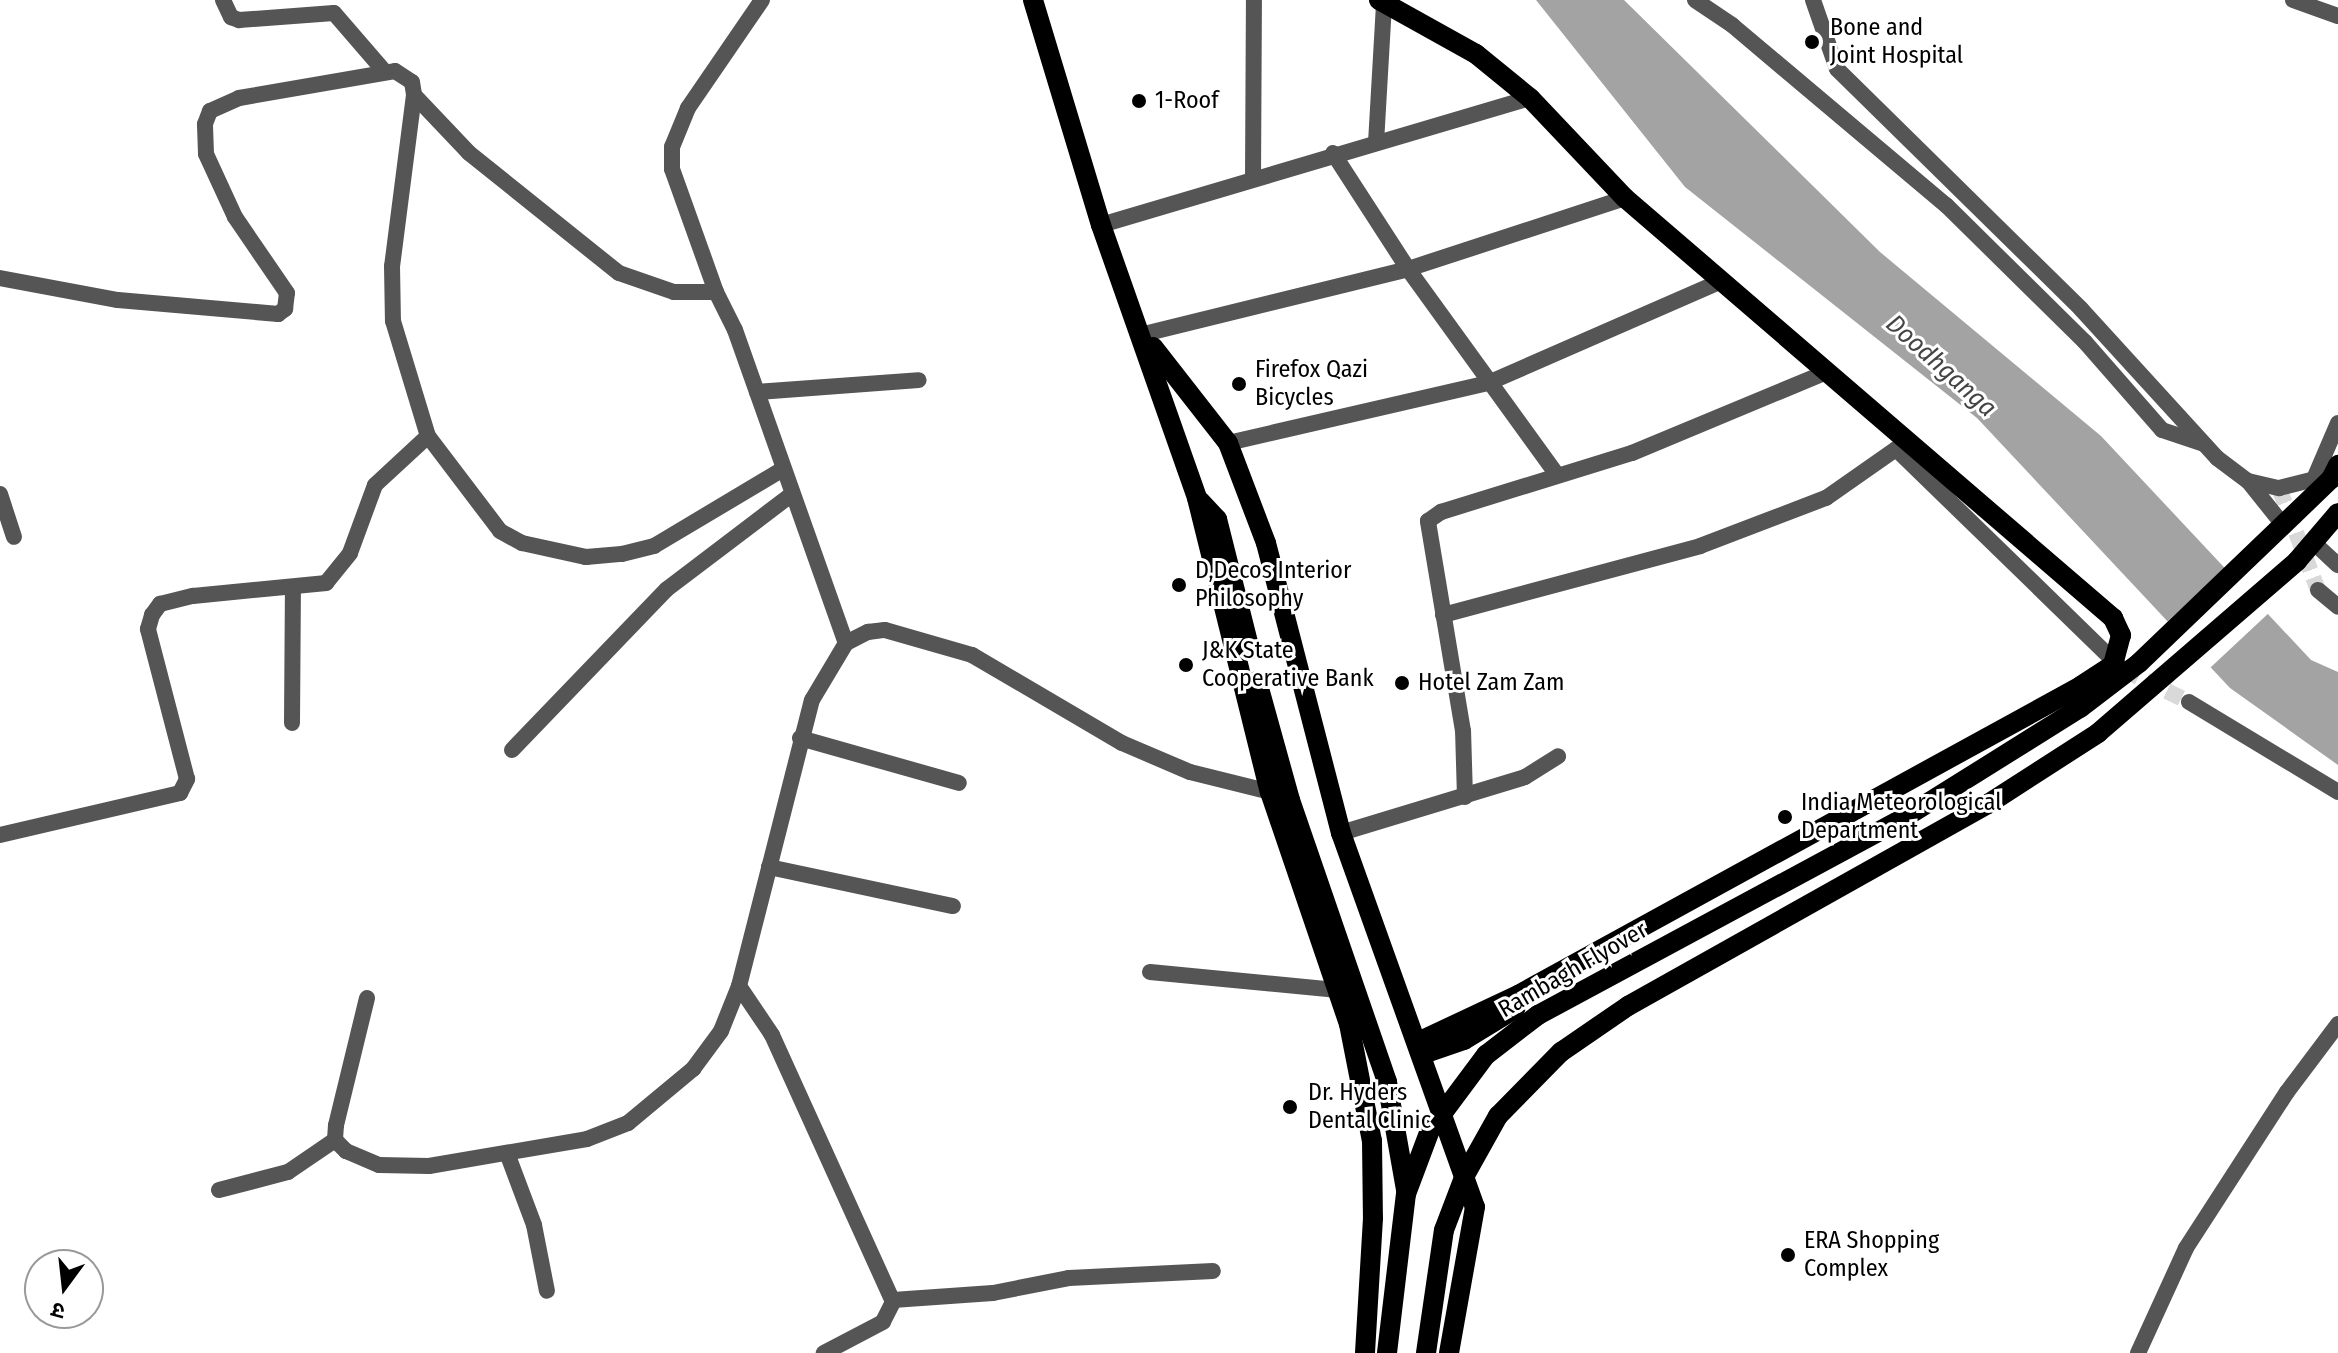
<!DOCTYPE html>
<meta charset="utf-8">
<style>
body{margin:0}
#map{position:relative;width:2338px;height:1353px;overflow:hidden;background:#fff;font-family:"Fira Sans Condensed","Noto Sans Devanagari",sans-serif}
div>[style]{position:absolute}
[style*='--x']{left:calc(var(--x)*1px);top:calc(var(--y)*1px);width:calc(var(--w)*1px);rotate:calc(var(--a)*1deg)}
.water>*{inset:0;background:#a3a3a3}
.pier>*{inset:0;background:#fff;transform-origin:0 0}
.street-tunnel>*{height:16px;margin-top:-8px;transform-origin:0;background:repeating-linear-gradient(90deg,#d9d9d9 0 16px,transparent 0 24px)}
.street>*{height:16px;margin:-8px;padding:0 8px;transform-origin:8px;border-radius:8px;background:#555}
.primary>*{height:20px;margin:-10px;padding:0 10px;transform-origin:10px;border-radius:10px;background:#000}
.dots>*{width:22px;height:22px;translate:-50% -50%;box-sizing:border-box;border:4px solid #fff;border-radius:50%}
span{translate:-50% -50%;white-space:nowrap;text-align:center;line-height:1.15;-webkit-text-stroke:6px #fff;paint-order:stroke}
.poi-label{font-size:24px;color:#000}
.left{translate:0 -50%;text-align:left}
.street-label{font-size:24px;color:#000}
.water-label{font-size:26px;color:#444;font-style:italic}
.north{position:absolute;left:24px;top:1249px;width:80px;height:80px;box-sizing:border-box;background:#fff;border:2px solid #999;border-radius:50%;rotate:195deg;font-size:22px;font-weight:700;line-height:32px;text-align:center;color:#000}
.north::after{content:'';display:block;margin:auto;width:28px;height:36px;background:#000;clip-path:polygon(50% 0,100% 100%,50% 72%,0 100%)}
</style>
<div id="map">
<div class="water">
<div style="clip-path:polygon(1536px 0,1624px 0,1880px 252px,2101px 436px,2311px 660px,2338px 672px,2338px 765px,2230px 688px,1977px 418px,1685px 187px)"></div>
</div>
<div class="pier">
<div style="left:2228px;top:565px;width:63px;height:86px;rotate:47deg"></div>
</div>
<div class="street-tunnel">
<div style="--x:2279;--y:488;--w:109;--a:69.1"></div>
<div style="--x:2124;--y:670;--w:72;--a:26.2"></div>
</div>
<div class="street">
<div style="--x:223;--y:0;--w:19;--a:65"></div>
<div style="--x:231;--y:17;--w:9;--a:21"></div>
<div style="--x:239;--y:20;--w:95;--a:-4.2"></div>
<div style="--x:334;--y:13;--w:77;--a:49.2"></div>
<div style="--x:762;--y:0;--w:131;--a:124.4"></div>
<div style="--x:688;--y:108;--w:42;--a:112.3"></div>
<div style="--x:672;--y:147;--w:22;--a:90"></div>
<div style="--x:672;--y:169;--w:131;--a:70.3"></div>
<div style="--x:716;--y:292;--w:42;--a:63.4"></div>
<div style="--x:735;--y:330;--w:332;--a:70.5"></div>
<div style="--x:1695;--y:0;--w:45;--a:34"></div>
<div style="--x:1732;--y:25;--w:280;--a:40.1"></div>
<div style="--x:1946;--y:205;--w:195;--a:44.6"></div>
<div style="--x:2085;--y:342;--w:117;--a:48.8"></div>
<div style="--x:2162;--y:430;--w:44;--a:18.4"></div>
<div style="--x:1813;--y:0;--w:73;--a:70.8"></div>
<div style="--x:1837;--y:69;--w:342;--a:44.5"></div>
<div style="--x:2081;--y:309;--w:202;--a:47.6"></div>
<div style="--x:2217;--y:458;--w:39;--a:37"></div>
<div style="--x:2248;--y:481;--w:32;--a:13"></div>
<div style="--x:2279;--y:488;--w:36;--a:-14"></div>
<div style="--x:2314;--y:479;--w:61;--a:-66.8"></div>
<div style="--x:2293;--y:0;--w:48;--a:19.6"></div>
<div style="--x:414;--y:95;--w:80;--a:46.5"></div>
<div style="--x:469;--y:153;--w:192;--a:38.7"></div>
<div style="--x:619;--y:273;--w:58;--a:19.1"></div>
<div style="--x:674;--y:292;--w:42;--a:0"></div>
<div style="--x:1376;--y:143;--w:137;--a:-86.7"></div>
<div style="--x:1333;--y:153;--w:138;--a:57.1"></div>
<div style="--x:1408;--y:269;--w:254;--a:54.1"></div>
<div style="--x:1253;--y:179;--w:179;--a:-89.7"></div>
<div style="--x:1101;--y:225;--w:447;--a:-16.5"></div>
<div style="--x:0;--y:278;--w:120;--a:10.6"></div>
<div style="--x:118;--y:300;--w:161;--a:5"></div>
<div style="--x:278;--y:314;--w:9;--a:-36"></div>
<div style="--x:285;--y:309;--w:16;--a:-83"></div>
<div style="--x:287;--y:293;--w:92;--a:-124.4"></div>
<div style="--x:235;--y:217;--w:69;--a:-114.7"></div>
<div style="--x:206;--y:154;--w:30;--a:-92"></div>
<div style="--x:205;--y:124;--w:14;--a:-69"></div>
<div style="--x:210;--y:111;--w:32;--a:-24"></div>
<div style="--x:239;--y:98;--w:158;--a:-9.8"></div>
<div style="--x:395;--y:71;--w:20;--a:33"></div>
<div style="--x:412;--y:82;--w:13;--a:81"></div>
<div style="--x:414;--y:95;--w:172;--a:97.3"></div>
<div style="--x:392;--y:266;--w:55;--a:89"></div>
<div style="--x:393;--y:321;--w:120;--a:73.1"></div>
<div style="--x:428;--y:436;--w:119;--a:52.8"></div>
<div style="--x:500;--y:531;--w:25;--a:29"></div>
<div style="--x:522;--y:543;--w:66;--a:12.3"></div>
<div style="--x:586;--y:557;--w:36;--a:-5"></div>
<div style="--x:622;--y:554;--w:33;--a:-14"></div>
<div style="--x:654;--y:546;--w:150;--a:-30.8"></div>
<div style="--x:1144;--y:334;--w:272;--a:-13.8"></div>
<div style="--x:1408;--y:269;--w:228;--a:-18.1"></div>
<div style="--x:757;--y:392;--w:162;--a:-4.2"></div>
<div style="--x:1228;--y:443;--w:267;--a:-13"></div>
<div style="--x:1488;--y:383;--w:252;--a:-23.6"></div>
<div style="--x:2248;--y:481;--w:58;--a:51.3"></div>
<div style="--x:0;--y:494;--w:45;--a:72"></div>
<div style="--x:2313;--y:542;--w:34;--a:43"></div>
<div style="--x:2318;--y:590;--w:26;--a:40"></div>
<div style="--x:1443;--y:615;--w:266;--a:-15"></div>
<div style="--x:1700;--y:546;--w:135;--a:-20.9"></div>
<div style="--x:1826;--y:498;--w:85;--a:-35"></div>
<div style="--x:1896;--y:449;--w:314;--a:44.2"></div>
<div style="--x:2189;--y:702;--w:174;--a:31.1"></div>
<div style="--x:292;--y:723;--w:133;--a:-89.6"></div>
<div style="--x:800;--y:738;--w:165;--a:15.8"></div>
<div style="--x:512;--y:750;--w:223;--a:-46.1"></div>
<div style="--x:667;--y:589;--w:157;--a:-37.2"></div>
<div style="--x:1465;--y:797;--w:66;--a:-91.7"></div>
<div style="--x:1463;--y:731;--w:213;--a:-99.5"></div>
<div style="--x:1428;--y:521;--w:16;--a:-35"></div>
<div style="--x:1441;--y:512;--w:200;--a:-17.2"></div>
<div style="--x:1632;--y:453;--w:208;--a:-22.6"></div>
<div style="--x:1341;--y:833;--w:192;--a:-16.9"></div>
<div style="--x:1525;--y:777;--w:39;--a:-32"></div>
<div style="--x:0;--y:835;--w:185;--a:-13.1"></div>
<div style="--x:180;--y:793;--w:16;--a:-63"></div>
<div style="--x:187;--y:779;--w:155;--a:-104.6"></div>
<div style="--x:148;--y:629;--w:15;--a:-74"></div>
<div style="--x:152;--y:615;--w:14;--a:-54"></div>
<div style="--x:160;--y:604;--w:34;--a:-14"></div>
<div style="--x:193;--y:596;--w:134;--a:-5.6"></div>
<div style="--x:326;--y:583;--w:38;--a:-51"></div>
<div style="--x:350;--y:553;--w:72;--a:-69.8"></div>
<div style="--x:375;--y:485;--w:72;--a:-42.8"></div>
<div style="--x:769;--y:867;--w:188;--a:12"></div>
<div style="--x:1150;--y:972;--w:189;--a:5.5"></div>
<div style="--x:739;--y:986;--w:59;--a:56"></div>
<div style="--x:772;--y:1035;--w:293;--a:65.6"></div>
<div style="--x:893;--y:1302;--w:22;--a:117"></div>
<div style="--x:883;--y:1322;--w:67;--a:152.3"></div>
<div style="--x:367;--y:998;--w:131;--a:103.7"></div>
<div style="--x:336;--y:1125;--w:15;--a:94"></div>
<div style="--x:335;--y:1140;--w:16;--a:45"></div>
<div style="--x:346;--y:1151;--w:36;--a:23"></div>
<div style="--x:379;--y:1165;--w:50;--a:1.1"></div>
<div style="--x:429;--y:1166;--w:160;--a:-9.7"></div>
<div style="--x:587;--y:1139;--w:44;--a:-21.3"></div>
<div style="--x:628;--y:1123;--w:85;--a:-39.7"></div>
<div style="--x:693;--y:1069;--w:47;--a:-53.6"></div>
<div style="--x:721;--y:1031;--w:48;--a:-68.2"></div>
<div style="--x:739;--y:986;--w:295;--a:-75.7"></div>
<div style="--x:812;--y:700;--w:66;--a:-59.2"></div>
<div style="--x:846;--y:643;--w:25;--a:-27"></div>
<div style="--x:868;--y:632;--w:17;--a:-7"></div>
<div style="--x:885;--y:630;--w:91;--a:16"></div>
<div style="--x:972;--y:655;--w:174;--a:30.4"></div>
<div style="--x:1122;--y:743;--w:74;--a:23.1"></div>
<div style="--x:1190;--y:772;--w:82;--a:14"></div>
<div style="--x:507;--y:1153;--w:77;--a:69.4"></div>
<div style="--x:534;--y:1225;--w:67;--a:78.9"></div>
<div style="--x:219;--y:1190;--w:71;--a:-14.6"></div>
<div style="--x:288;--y:1172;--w:57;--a:-34.2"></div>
<div style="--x:893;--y:1300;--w:100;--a:-4"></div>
<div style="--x:993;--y:1293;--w:77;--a:-11.2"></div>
<div style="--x:1069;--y:1278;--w:144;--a:-2.8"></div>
<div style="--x:2138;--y:1353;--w:115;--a:-65.4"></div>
<div style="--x:2186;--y:1248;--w:186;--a:-57.1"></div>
<div style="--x:2287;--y:1092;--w:85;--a:-53.1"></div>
</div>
<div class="primary">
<div style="--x:1033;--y:0;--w:235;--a:73.2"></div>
<div style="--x:1101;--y:225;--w:289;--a:70.6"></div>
<div style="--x:1197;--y:498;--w:303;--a:76.1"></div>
<div style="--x:1270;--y:792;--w:245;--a:71.2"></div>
<div style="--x:1349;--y:1024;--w:119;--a:78.9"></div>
<div style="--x:1372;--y:1141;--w:77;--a:89.3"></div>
<div style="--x:1373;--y:1218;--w:135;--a:93.4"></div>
<div style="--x:1379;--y:0;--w:111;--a:29.1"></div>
<div style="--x:1476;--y:54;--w:70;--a:39.2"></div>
<div style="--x:1530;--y:98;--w:138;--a:46.5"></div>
<div style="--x:1625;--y:198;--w:644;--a:40.72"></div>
<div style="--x:2113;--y:618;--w:19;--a:65"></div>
<div style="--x:2121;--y:635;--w:31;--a:105"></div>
<div style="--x:2113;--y:665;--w:38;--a:147"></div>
<div style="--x:2081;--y:686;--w:642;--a:151.24"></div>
<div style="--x:1518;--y:995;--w:110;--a:154.8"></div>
<div style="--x:1153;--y:347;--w:122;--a:52"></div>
<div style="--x:1228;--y:443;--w:107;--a:69.2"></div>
<div style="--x:1266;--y:543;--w:300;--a:75.5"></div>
<div style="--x:1341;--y:833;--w:397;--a:70.3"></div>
<div style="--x:1475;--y:1207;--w:148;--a:100.1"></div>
<div style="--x:1200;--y:501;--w:25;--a:47"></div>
<div style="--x:1217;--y:519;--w:135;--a:75.9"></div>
<div style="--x:1257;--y:681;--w:123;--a:74.5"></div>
<div style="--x:1290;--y:800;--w:298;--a:71"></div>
<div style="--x:1387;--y:1082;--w:110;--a:80"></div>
<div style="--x:1423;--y:1054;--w:43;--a:-18.9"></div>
<div style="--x:1464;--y:1040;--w:60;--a:-31.3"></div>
<div style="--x:1387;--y:1353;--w:160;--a:-83.2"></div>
<div style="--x:1406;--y:1194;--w:68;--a:-69.4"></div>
<div style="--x:1430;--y:1130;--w:94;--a:-53.3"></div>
<div style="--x:1486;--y:1055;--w:66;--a:-37.6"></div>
<div style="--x:1538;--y:1015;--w:410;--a:-28.3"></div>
<div style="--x:1899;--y:821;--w:213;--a:-32"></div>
<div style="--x:2080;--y:708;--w:74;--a:-37.3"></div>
<div style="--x:2139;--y:663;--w:266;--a:-43.8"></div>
<div style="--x:2331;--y:479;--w:16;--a:-63"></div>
<div style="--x:1426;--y:1353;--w:124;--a:-81.7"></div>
<div style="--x:1444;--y:1230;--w:59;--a:-69.1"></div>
<div style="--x:1465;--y:1175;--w:68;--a:-60.8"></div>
<div style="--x:1498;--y:1116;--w:90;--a:-45.5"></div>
<div style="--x:1561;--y:1052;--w:81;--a:-34.5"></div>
<div style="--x:1628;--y:1006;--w:413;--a:-29.3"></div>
<div style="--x:1988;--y:804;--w:131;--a:-32.8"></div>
<div style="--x:2098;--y:733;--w:263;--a:-40.8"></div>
<div style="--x:2297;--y:561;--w:63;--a:-49.5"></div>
</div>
<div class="dots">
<div style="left:1812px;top:42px;background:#000"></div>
<div style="left:1139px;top:101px;background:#000"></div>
<div style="left:1239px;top:384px;background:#000"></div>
<div style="left:1179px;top:585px;background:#000"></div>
<div style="left:1186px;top:665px;background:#000"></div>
<div style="left:1402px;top:683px;background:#000"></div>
<div style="left:1785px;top:817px;background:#000"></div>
<div style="left:1290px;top:1107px;background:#000"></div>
<div style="left:1788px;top:1255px;background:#000"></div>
</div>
<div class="poi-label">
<span class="left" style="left:1830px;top:42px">Bone and<br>Joint Hospital</span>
<span class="left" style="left:1155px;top:101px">1-Roof</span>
<span class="left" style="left:1255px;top:384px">Firefox Qazi<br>Bicycles</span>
<span class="left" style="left:1195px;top:585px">D,Decos Interior<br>Philosophy</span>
<span class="left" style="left:1202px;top:665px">J&amp;K State<br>Cooperative Bank</span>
<span class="left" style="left:1418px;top:683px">Hotel Zam Zam</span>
<span class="left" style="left:1801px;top:817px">India Meteorological<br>Department</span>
<span class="left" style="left:1308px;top:1107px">Dr. Hyders<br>Dental Clinic</span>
<span class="left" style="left:1804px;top:1255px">ERA Shopping<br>Complex</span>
</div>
<div class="street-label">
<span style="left:1573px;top:970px;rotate:-30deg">Rambagh Flyover</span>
</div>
<div class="water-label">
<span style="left:1941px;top:366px;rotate:42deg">Doodhganga</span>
</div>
<div class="north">उ</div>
</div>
